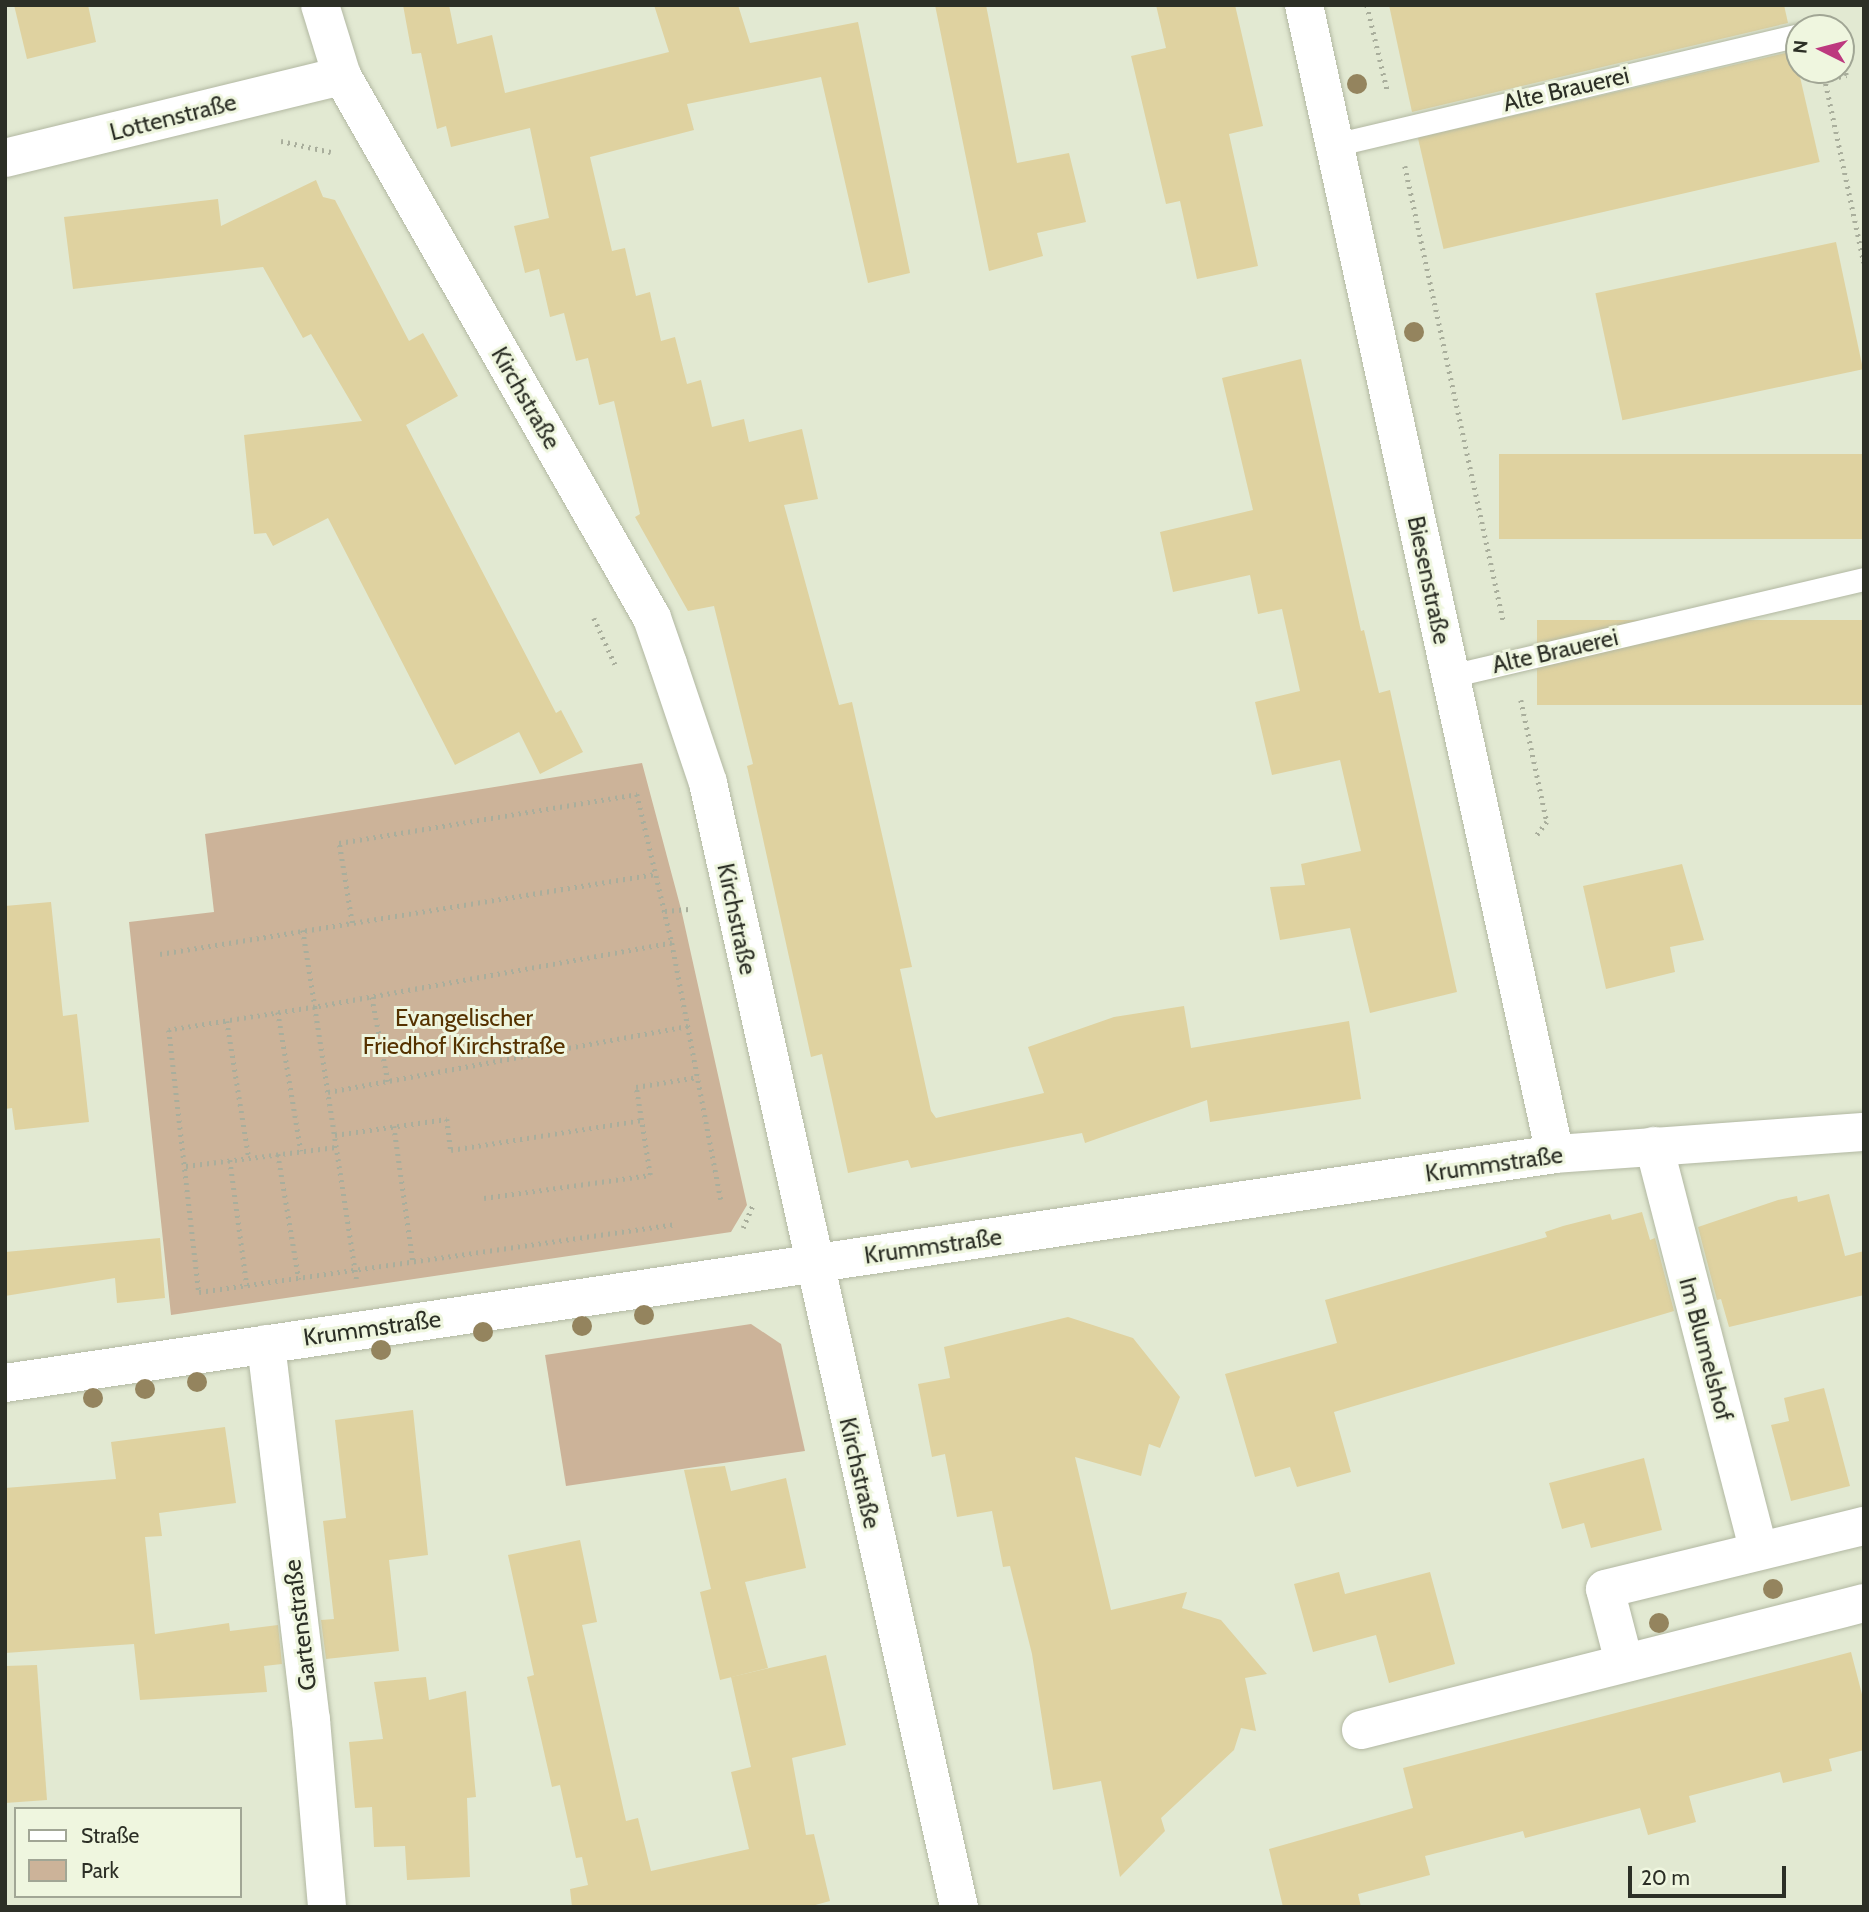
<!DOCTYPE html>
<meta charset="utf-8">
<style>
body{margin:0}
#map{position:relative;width:1869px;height:1912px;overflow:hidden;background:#e2e9d2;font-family:Cabin,sans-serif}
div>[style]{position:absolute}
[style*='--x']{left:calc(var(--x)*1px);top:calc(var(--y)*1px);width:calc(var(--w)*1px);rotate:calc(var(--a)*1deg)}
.green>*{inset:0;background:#ccb399}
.building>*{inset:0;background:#dfd2a0;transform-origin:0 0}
.path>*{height:4.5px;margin-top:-2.25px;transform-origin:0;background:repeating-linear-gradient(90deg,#a9ae9c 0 2px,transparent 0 7px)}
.roads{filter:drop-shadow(0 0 2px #b2b8a2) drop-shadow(0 0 2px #b2b8a2)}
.lane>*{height:23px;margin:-11.5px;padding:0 11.5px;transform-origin:11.5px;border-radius:11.5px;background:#fff}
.street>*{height:38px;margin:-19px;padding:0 19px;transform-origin:19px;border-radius:19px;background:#fff}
.trees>*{width:20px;height:20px;margin:-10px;border-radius:50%;background:#94845e}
span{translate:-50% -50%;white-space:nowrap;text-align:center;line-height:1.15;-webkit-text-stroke:6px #eff6df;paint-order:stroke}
.street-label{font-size:24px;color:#2c2f26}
.park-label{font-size:24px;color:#553200}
.frame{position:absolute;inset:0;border:7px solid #2c2f26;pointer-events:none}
.legend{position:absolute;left:14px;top:1807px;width:228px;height:91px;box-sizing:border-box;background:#eff6df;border:2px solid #a1a695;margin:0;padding:9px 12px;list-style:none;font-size:21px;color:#2c2f26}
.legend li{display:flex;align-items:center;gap:14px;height:35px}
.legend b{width:35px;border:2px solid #a1a695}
.north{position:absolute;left:1785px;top:14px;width:70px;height:70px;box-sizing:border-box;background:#eff6df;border:2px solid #a1a695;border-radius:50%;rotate:276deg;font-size:19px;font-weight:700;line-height:28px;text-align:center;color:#2c2f26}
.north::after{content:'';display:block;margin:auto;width:24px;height:32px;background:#bd397f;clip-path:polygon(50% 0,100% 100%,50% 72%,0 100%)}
.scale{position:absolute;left:1628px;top:1866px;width:158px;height:32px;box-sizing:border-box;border:4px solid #2c2f26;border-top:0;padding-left:9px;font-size:21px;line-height:24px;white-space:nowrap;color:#2c2f26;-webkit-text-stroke:5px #eff6df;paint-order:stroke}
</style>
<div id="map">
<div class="green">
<div style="clip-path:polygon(642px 763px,681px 909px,747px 1205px,731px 1232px,171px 1315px,129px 922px,214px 912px,205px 834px)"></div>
<div style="clip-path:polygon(751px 1324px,781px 1344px,805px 1451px,566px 1486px,545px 1355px)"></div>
</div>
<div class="building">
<div style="clip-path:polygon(14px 5px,88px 5px,96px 42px,27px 59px)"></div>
<div style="clip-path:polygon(403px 5px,449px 5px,457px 44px,492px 35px,505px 93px,669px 52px,654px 5px,738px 5px,750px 43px,858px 22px,910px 273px,868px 283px,821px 77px,687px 104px,694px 130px,590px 157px,612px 251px,625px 248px,636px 296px,650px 292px,661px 341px,675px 337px,687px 384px,701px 380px,712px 427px,744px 419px,749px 442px,802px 429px,818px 499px,784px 505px,839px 705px,852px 702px,912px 967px,900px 969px,931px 1111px,936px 1118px,1044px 1093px,1028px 1047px,1114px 1017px,1184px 1006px,1191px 1048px,1349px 1021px,1361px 1099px,1210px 1122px,1207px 1100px,1085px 1143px,1082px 1133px,911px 1168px,908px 1160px,848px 1173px,822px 1054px,811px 1057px,747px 766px,753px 764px,714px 606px,688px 611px,635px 517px,640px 514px,614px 401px,599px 405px,588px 358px,576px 361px,564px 313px,550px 317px,539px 269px,525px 273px,514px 226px,549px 218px,530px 128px,451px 147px,446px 126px,437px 129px,421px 53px,412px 54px)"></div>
<div style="clip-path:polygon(935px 5px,986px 5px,1017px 163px,1069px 153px,1086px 222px,1037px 233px,1043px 256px,989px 271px)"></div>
<div style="clip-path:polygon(1156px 5px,1235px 5px,1263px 126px,1229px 134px,1258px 266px,1197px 279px,1180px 201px,1166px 204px,1131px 56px,1166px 48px)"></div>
<div style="clip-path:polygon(1389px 5px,1784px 5px,1788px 23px,1412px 112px)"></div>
<div style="left:1794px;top:51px;width:114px;height:386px;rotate:77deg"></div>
<div style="clip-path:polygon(316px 180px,323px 197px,335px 200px,409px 341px,423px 333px,458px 396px,406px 425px,556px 713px,561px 710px,583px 752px,540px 774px,519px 732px,455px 765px,328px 518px,273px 546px,266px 533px,254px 534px,244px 435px,362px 421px,311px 334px,303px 338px,263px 267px,73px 289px,64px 217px,218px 199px,221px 226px)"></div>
<div style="left:1836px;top:242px;width:130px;height:246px;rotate:78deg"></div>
<div style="clip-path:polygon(1301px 359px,1361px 631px,1364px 630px,1379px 693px,1390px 690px,1457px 992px,1370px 1013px,1350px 928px,1280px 940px,1270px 887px,1305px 885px,1301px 864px,1361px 851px,1340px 760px,1272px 775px,1255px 702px,1300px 691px,1282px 609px,1258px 614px,1250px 575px,1173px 592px,1160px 532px,1253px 510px,1222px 378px)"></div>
<div style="left:1864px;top:454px;width:85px;height:365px;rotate:90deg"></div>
<div style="left:1864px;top:620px;width:85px;height:327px;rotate:90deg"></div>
<div style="clip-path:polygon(1682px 864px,1704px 940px,1670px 947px,1675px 972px,1606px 989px,1583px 886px)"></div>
<div style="clip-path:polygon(51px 902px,63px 1016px,77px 1014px,89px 1122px,15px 1130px,12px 1108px,5px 1109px,5px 906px)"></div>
<div style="clip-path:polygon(1829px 1194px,1845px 1256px,1864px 1251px,1864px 1295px,1729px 1327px,1721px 1299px,1717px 1300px,1698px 1227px,1778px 1200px,1797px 1196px,1798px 1202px)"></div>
<div style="clip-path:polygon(1642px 1212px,1650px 1240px,1655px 1238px,1674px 1311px,1334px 1412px,1351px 1472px,1297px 1487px,1290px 1467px,1255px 1477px,1225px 1374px,1337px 1343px,1325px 1300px,1547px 1237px,1545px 1232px,1563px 1226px,1610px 1214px,1612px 1220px)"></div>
<div style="clip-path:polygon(160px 1238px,165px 1298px,117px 1303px,115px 1278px,5px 1296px,5px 1252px)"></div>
<div style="clip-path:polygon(1068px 1317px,1133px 1338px,1180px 1397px,1160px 1448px,1149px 1444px,1141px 1476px,1075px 1457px,1111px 1610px,1187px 1592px,1182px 1608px,1221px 1620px,1267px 1674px,1245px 1678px,1256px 1731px,1241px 1728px,1234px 1750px,1161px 1818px,1165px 1831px,1120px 1877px,1101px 1781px,1053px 1790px,1032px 1654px,1010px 1566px,1003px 1567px,992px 1511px,957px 1517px,945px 1454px,932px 1457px,918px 1384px,950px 1378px,944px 1347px)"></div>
<div style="clip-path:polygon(1824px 1388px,1850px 1486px,1791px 1501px,1771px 1425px,1789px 1421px,1784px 1398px)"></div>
<div style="clip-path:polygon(413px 1410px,428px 1555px,389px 1560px,399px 1651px,326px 1659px,321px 1620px,334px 1619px,323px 1521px,346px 1518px,335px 1420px)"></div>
<div style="clip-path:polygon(225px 1427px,236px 1503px,159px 1513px,162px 1536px,145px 1537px,155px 1634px,229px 1623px,230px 1631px,278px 1625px,282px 1664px,264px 1666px,267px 1692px,140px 1700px,134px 1644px,5px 1653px,5px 1488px,116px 1479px,111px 1442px)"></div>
<div style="clip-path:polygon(1644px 1458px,1662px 1530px,1591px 1548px,1584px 1523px,1562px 1529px,1549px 1483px)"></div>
<div style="clip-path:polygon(725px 1466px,731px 1491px,786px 1478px,806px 1568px,745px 1582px,768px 1668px,720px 1680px,700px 1592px,711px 1589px,684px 1470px)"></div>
<div style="clip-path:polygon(580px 1540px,597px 1622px,582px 1625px,626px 1821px,638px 1818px,651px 1871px,749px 1849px,731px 1772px,751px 1767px,731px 1677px,826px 1655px,846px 1745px,792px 1758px,806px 1835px,814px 1834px,830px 1901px,808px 1907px,572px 1907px,570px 1889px,588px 1885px,582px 1857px,576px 1858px,560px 1785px,552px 1787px,527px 1677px,534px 1675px,508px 1555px)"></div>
<div style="clip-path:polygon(1339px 1572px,1345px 1594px,1430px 1572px,1455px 1664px,1389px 1683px,1376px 1635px,1313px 1652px,1294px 1584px)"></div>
<div style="clip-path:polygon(1851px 1652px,1864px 1702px,1864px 1750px,1829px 1759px,1832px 1771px,1783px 1783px,1780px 1772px,1689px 1796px,1696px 1822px,1648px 1835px,1640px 1808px,1525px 1838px,1523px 1831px,1425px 1856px,1430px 1875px,1358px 1894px,1361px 1907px,1283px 1907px,1269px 1849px,1413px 1808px,1403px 1768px)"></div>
<div style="clip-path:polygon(37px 1665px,47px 1800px,5px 1803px,5px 1666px)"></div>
<div style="clip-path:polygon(426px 1677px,429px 1700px,466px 1691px,476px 1797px,467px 1798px,470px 1877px,407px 1880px,405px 1846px,374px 1847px,372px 1807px,355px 1808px,349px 1742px,383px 1739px,374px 1682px)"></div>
</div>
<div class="path">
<div style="--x:1367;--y:5;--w:90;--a:76.6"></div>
<div style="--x:1823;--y:70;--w:197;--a:78"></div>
<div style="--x:1825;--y:80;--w:22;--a:-13"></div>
<div style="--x:1846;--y:75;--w:25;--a:-102"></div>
<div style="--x:281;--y:141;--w:51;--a:12.4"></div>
<div style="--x:1405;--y:166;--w:468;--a:77.8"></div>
<div style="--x:594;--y:618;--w:51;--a:65.5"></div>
<div style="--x:1521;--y:700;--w:125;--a:78"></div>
<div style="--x:1547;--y:822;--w:20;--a:127"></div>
<div style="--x:665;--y:911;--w:24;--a:-5"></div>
<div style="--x:352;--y:923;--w:81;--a:-99.2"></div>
<div style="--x:339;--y:843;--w:302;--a:-9.3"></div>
<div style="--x:637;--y:794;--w:153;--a:76.8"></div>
<div style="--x:672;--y:943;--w:363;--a:169.8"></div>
<div style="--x:315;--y:1007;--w:279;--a:81.3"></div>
<div style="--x:303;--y:930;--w:78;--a:81.1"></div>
<div style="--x:315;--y:1007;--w:148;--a:171"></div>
<div style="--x:169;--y:1030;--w:264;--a:83.5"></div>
<div style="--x:199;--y:1292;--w:482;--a:-8.1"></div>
<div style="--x:672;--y:943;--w:261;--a:79.2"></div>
<div style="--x:160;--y:954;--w:502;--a:-9.16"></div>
<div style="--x:372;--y:997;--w:86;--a:79.2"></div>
<div style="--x:278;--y:1012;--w:141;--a:80.6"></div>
<div style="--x:227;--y:1021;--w:139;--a:80.9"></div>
<div style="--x:328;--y:1092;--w:366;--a:-10.4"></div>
<div style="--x:394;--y:1126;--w:136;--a:82"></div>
<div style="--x:335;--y:1135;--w:113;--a:-8.1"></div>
<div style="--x:447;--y:1119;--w:31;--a:83"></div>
<div style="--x:451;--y:1150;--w:193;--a:-8.9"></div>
<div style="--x:278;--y:1154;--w:127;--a:80.5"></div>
<div style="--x:230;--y:1160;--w:127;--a:82.3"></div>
<div style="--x:186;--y:1166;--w:151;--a:-7.2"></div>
<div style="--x:484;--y:1198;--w:168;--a:-7.9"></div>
<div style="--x:650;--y:1175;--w:89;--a:-99"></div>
<div style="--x:636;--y:1087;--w:63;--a:-9.2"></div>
<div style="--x:743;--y:1228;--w:26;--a:-67"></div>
</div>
<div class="roads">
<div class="lane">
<div style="--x:1334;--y:145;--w:478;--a:-13.3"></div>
<div style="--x:1450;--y:676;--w:425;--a:-13.2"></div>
</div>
<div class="street">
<div style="--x:320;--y:5;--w:74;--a:72.8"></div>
<div style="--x:342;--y:76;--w:624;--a:60.23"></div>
<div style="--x:652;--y:618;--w:49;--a:70.8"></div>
<div style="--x:668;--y:664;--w:126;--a:71.4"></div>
<div style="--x:708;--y:783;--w:1152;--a:77.41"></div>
<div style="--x:1304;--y:5;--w:1176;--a:77.68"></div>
<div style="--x:5;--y:158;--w:347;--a:-13.7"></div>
<div style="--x:1654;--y:1146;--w:418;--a:75.5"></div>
<div style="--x:266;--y:1344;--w:379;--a:83.2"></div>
<div style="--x:311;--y:1720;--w:188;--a:85.1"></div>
<div style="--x:5;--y:1383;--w:1567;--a:-8.4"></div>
<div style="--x:1555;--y:1154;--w:310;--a:-4.1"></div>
<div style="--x:1624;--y:1662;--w:75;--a:-104.6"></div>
<div style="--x:1605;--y:1589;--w:267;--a:-13.7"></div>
<div style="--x:1361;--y:1730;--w:519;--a:-14.17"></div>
</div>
</div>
<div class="trees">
<div style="left:1357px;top:84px"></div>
<div style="left:1414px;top:332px"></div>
<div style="left:644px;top:1315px"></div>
<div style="left:582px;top:1326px"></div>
<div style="left:483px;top:1332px"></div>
<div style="left:381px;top:1350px"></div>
<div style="left:197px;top:1382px"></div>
<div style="left:145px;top:1389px"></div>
<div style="left:93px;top:1398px"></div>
<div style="left:1773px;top:1589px"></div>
<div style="left:1659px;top:1623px"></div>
</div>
<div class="street-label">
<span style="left:1566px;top:89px;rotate:-13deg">Alte Brauerei</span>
<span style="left:173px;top:117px;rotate:-14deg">Lottenstraße</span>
<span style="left:526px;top:398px;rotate:60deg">Kirchstraße</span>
<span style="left:1429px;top:580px;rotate:78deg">Biesenstraße</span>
<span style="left:1555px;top:651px;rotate:-13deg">Alte Brauerei</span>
<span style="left:737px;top:919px;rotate:78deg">Kirchstraße</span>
<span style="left:1494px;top:1164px;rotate:-8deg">Krummstraße</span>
<span style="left:933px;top:1246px;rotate:-8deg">Krummstraße</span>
<span style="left:372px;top:1328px;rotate:-8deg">Krummstraße</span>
<span style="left:1706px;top:1349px;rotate:75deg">Im Blumelshof</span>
<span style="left:860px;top:1473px;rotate:77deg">Kirchstraße</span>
<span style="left:300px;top:1625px;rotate:-97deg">Gartenstraße</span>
</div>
<div class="park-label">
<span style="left:464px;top:1032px">Evangelischer<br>Friedhof Kirchstraße</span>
</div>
<div class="frame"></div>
<ul class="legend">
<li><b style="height:9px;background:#fff"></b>Straße</li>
<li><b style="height:19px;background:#ccb399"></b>Park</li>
</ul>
<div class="north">N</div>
<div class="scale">20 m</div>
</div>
